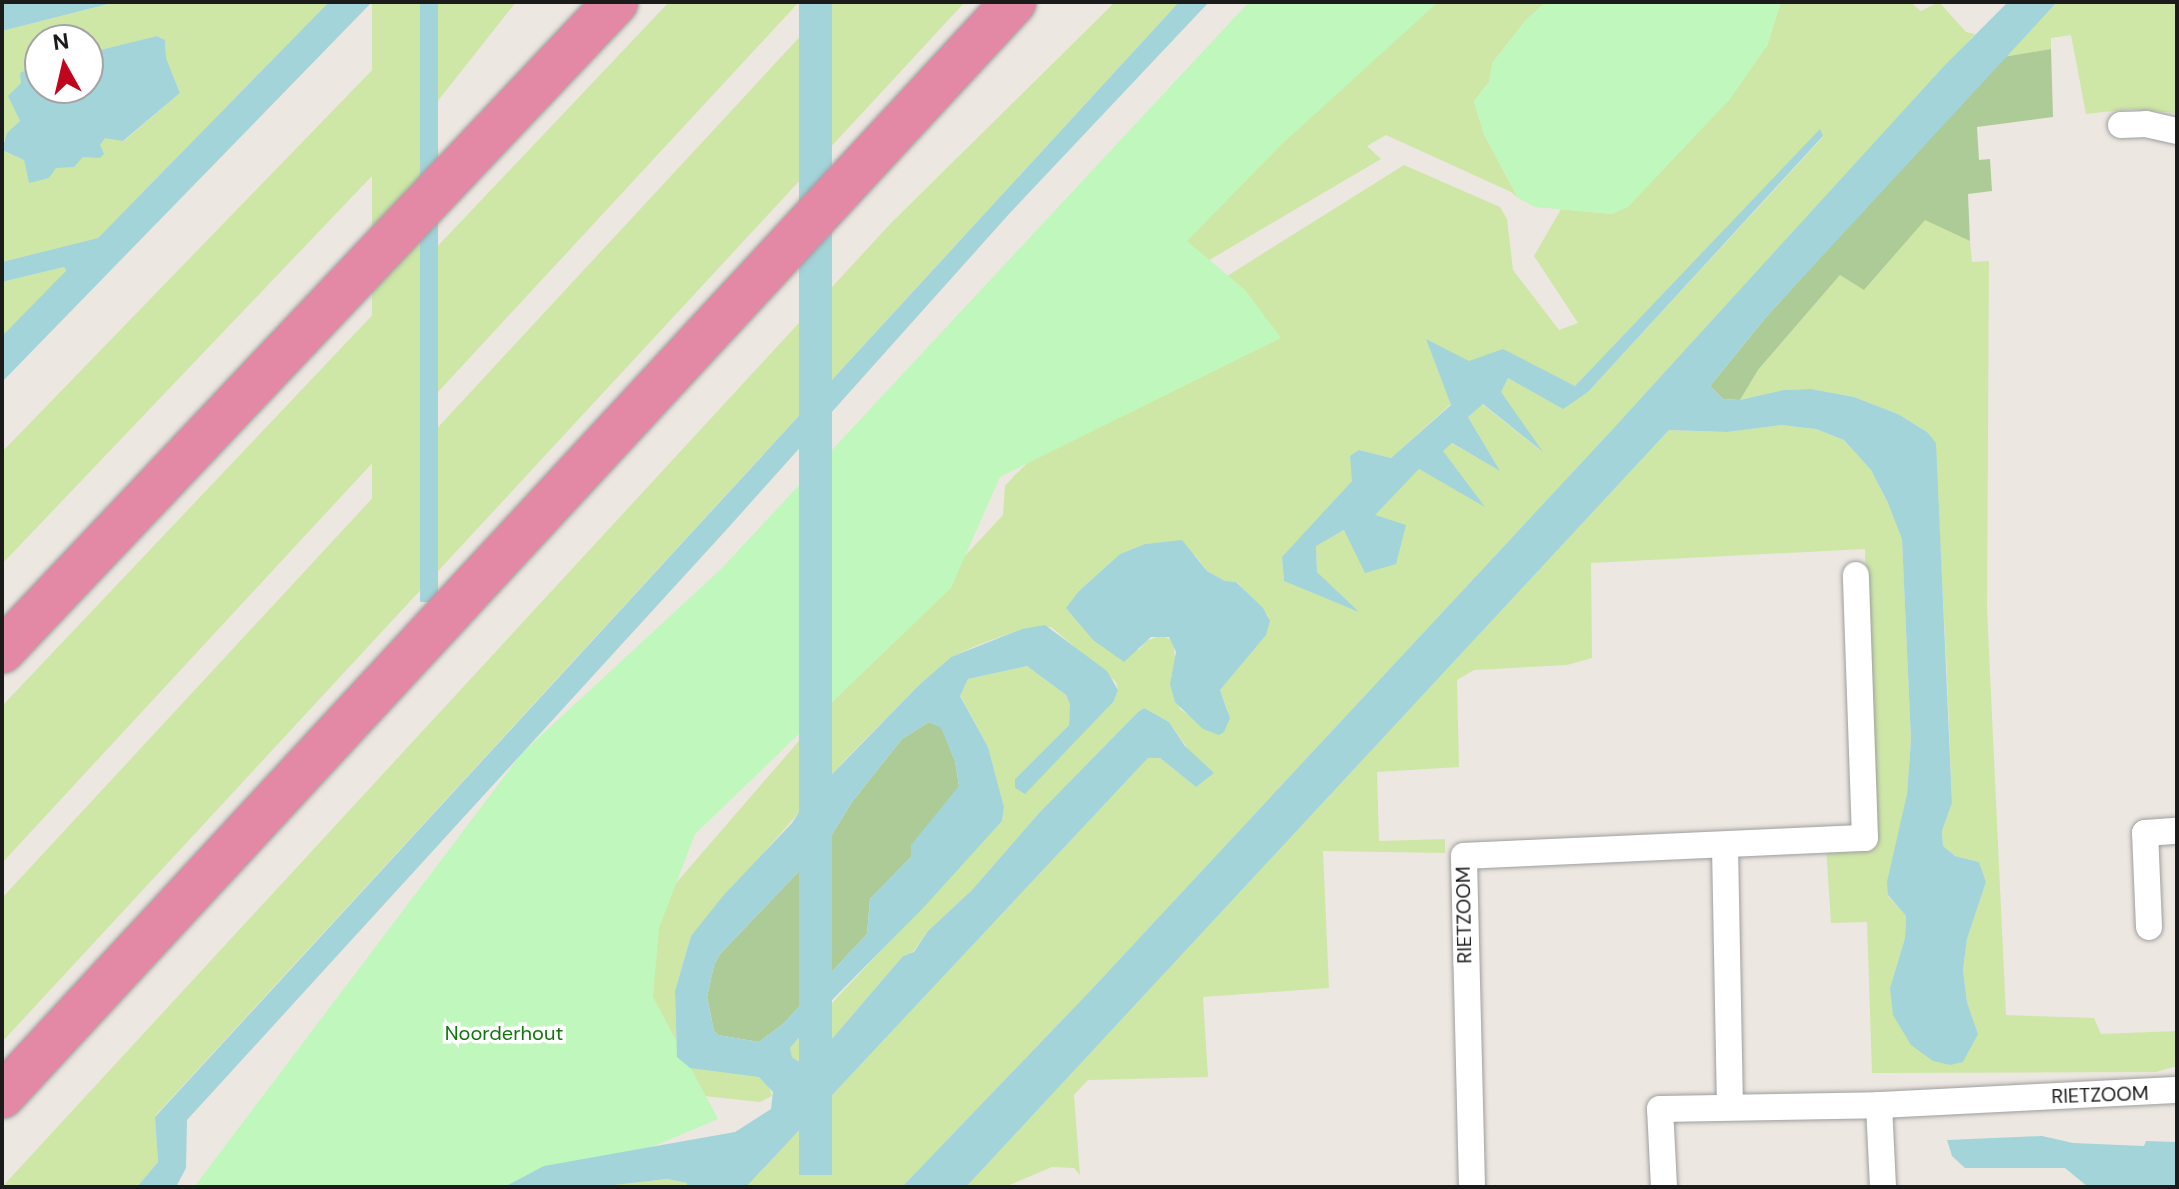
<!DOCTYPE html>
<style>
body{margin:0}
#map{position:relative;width:2179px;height:1189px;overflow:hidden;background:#ede7e1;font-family:"DM Sans",sans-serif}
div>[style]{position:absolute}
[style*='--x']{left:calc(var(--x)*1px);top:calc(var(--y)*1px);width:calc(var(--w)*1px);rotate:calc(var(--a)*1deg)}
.grass>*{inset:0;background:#cee7a7;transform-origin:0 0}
.forest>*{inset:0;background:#adcb96}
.park>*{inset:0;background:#c0f7bd}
.water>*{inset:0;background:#a2d4da;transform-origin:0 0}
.roads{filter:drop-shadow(0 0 2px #9f9f9f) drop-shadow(0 0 2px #9f9f9f)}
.minor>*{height:26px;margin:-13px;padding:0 13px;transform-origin:13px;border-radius:13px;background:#fff}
.motorway>*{height:44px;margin:-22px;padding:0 22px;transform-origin:22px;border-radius:22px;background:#e389a5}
span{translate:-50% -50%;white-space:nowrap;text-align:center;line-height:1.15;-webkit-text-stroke:7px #fff;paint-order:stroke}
.street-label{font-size:20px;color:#1b1b1b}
.park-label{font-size:20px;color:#12750e}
.frame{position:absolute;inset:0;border:4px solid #1b1b1b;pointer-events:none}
.north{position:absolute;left:24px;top:24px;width:80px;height:80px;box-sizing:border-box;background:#fff;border:2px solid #a4a4a4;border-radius:50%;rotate:352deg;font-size:22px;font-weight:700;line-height:32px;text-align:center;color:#1b1b1b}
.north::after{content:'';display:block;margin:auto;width:28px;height:36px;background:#c1051d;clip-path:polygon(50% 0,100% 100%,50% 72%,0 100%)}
</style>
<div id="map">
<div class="grass">
<div style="clip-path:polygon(116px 2px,329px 2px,98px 238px,2px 262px,2px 150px,24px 160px,29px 182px,49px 178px,55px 168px,83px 157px,105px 137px,124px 141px,180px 93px,166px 58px,165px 40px,158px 36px,88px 53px,88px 40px,40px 40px,40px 68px,37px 65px,21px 83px,20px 121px,2px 143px,2px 31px)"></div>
<div style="left:372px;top:2px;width:48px;height:530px"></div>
<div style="clip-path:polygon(438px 2px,516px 2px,411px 135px,2px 564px,2px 452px)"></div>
<div style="clip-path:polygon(669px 2px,799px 2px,2px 863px,2px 706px)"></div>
<div style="clip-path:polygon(832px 2px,965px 2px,2px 1042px,2px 898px)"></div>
<div style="clip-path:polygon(1115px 2px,1179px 2px,155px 1116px,158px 1162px,137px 1187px,2px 1187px,891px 223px)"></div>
<div style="clip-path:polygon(1405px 2px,1546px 2px,1526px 20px,1493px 62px,1489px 82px,1474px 101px,1484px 134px,1518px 198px,1511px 192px,1386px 135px,1367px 146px,1381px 159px,1177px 279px,1142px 249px)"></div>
<div style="clip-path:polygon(evenodd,1780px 2px,1910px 2px,1921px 11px,1939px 2px,1966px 32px,1975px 34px,1611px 431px,1091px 990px,902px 1187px,746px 1187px,1148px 758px,1160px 758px,1196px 787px,1188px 749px,1169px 722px,1144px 708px,1138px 712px,1039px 813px,972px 890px,928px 931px,913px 952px,903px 956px,825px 1047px,809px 1059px,798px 1061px,792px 1057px,790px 1048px,1002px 821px,1004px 807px,988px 747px,960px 695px,968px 679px,1027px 666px,1066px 695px,1071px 705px,1069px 725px,1015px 779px,1114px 701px,1118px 689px,1116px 682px,1051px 627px,1022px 629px,978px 645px,951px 657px,918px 686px,845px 760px,691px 936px,675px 991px,677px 1057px,759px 1077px,768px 1084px,772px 1096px,760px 1102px,685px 1094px,640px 1026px,643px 936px,670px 890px,881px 646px,1003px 515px,1005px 486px,1015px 475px,1216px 283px,1404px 165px,1500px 207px,1507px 219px,1513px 270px,1559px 330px,1578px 323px,1534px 256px,1561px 209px,1612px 214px,1767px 46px,1780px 2px,1820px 130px,1823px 137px,1588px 392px,1562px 408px,1508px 378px,1500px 392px,1540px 450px,1482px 404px,1468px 417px,1499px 470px,1451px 443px,1442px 451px,1483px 505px,1419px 469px,1374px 515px,1316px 545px,1317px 572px,1356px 610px,1284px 581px,1282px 558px,1352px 481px,1359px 450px,1391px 458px,1451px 404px,1427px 341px,1469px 362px,1503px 350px,1575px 386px,1820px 130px,1780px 2px,1176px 541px,1196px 556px,1207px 571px,1225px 581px,1237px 582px,1268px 616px,1220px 690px,1228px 711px,1201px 724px,1180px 709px,1171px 676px,1176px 666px,1173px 641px,1162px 635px,1146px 641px,1139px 650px,1105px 648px,1079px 591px,1120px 554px,1145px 544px,1176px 541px)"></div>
<div style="clip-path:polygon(2057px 2px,2177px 2px,2177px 113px,2130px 109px,2086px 114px,2071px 35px,2051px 38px,2051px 49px,2003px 57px)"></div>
<div style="clip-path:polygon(1925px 219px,1970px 241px,1972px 262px,1989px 261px,1987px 609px,2006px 1015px,2094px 1018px,2101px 1034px,2177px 1031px,2177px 1066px,2156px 1072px,1872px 1073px,1867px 922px,1831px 923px,1826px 847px,1872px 842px,1865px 549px,1591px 563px,1592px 658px,1567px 665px,1474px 670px,1457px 680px,1459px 767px,1377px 772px,1379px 841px,1445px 839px,1445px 853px,1323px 851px,1329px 988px,1203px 997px,1208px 1077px,1088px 1080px,1074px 1095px,1080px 1175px,1074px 1168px,1052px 1167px,1005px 1187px,966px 1187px,1669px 430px,1727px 432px,1781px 425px,1816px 429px,1844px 440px,1871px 470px,1888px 503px,1902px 538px,1911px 740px,1907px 794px,1888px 896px,1906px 916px,1905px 938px,1890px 988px,1978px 1034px,1967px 1002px,1963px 970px,1967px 939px,1986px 882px,1979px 862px,1955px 856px,1943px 846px,1942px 831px,1952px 803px,1947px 675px,1939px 521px,1927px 432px,1898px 414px,1854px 397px,1811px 389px,1783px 390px,1740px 400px,1758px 370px,1840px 275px,1865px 289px)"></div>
<div style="clip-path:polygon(64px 267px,66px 272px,2px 336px,2px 282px)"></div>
<div style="clip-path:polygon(667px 1179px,687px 1183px,687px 1187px,597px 1187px)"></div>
</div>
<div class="forest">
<div style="clip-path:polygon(2051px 49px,2053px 117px,1977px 127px,1979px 160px,1990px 159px,1992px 191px,1968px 194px,1970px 241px,1925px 220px,1864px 290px,1840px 275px,1758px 370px,1740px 400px,1723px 399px,1710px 386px,1767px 316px,2003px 57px)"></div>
<div style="clip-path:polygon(929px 722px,941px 727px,955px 761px,959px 786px,911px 857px,870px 899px,867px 934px,783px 1024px,759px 1042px,718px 1035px,714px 1031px,707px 997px,714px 965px,720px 954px,828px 841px,852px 802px,902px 739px)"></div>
</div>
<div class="park">
<div style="clip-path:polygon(1249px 2px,1438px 2px,1282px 144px,1187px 241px,1245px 290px,1281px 338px,1000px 477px,951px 588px,695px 834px,659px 928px,653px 997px,718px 1119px,557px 1187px,194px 1187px,522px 753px,722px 568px)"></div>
<div style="clip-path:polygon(1546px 2px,1780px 2px,1781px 3px,1767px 46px,1730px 99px,1628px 207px,1612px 214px,1535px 207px,1518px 198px,1484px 134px,1474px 101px,1489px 82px,1493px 62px,1526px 20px)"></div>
</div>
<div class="water">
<div style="clip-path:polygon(2px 2px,116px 2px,2px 31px)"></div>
<div style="clip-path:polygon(329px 2px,372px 2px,2px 382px,2px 336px,66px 271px,64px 267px,2px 282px,2px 262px,98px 238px)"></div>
<div style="left:420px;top:2px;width:18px;height:600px"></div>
<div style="left:799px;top:2px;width:33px;height:1173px"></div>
<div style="clip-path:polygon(1179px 2px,1209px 2px,1009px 214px,728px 528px,187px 1120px,186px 1168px,176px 1187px,137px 1187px,158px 1162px,155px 1117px)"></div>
<div style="clip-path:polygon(2008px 2px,2057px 2px,1767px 316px,1710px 386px,1723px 399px,1740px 400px,1783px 390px,1811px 389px,1854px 397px,1898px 414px,1927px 432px,1936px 443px,1952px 803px,1942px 831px,1943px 846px,1955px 856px,1979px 862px,1986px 882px,1967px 939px,1963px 970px,1967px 1002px,1978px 1034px,1963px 1062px,1950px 1065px,1933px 1061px,1911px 1045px,1893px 1015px,1890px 988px,1905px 938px,1906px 916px,1888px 895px,1887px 882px,1907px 794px,1911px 740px,1902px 539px,1888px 503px,1871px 470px,1844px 440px,1816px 429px,1781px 425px,1727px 432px,1669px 430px,966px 1187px,902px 1187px,1091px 990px,1611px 431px,1945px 65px)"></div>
<div style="clip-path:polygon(157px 36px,165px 40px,166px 58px,180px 93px,123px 141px,105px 138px,100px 145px,104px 154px,100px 158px,83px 157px,74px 167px,56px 168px,49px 178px,29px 183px,24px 160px,2px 150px,7px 133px,20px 121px,8px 96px,21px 83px,20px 73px,37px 65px,40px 88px,88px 88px,88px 53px)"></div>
<div style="clip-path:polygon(1820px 129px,1823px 136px,1588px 392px,1563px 409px,1508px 378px,1501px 392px,1543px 452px,1483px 404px,1468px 417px,1500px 471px,1452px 443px,1443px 451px,1485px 507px,1419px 469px,1375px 515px,1406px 525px,1396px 564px,1365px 573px,1344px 530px,1316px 546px,1317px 572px,1359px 612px,1284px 581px,1282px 557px,1352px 481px,1350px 456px,1359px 450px,1391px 458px,1451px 405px,1426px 339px,1469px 361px,1503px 349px,1575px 386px)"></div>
<div style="clip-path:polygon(1182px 540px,1207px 571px,1225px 581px,1236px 582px,1263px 608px,1270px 621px,1266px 635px,1220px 690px,1230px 718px,1224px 732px,1219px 735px,1203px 729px,1175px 702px,1170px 684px,1176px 652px,1169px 637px,1151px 637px,1124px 662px,1093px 640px,1066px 608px,1079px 591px,1120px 554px,1145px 544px)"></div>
<div style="clip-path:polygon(evenodd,1045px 625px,1107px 671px,1118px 690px,1114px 701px,1025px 794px,1015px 788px,1015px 779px,1069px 725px,1070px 704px,1066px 695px,1027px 666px,968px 679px,960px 696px,988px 747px,1004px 807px,1002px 821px,924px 907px,834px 998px,790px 1048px,792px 1057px,798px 1061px,809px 1059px,825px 1047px,903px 956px,914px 952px,928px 931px,972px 890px,1039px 813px,1138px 712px,1144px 708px,1169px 722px,1185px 746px,1214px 773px,1196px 787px,1160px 758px,1148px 758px,746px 1187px,687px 1187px,687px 1183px,667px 1179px,597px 1187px,504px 1187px,544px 1166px,735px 1132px,771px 1109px,773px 1092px,759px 1077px,690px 1068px,677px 1057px,675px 991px,691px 936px,723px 896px,792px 823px,807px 800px,918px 686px,951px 657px,1022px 629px,1045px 625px,929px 722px,941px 728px,955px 761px,959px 786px,911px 845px,911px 857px,870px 899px,867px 934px,783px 1024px,759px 1042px,718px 1035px,714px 1031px,707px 997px,714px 965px,720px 954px,828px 841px,852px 802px,902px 739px,929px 722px)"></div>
<div style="clip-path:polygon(2042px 1136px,2073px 1143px,2144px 1146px,2146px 1141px,2175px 1142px,2177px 1187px,2088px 1187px,2065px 1168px,1965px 1168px,1952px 1156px,1947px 1140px)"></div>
</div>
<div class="roads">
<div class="minor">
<div style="--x:2121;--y:125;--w:25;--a:-2"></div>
<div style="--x:2146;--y:124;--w:32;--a:13"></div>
<div style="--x:1725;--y:847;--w:260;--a:88.9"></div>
<div style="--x:2149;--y:927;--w:94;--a:-92.4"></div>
<div style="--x:2145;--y:833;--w:32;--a:-4"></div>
<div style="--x:1879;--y:1105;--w:298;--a:-2.9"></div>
<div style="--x:1472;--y:1187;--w:331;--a:-91.4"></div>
<div style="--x:1464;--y:856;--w:401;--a:-2.6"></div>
<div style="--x:1865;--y:838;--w:263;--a:-92"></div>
<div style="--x:1664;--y:1187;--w:78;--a:-92.9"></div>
<div style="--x:1660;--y:1109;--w:219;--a:-1"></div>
<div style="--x:1879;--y:1105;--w:82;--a:87.2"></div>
</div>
<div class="motorway">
<div style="--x:2;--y:651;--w:893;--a:-46.59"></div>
<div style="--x:2;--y:1096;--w:1490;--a:-47.23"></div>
</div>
</div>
<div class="street-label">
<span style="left:1464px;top:915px;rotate:-91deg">RIETZOOM</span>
<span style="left:2100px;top:1095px;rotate:-2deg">RIETZOOM</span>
</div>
<div class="park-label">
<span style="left:504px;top:1033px">Noorderhout</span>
</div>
<div class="frame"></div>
<div class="north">N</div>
</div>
